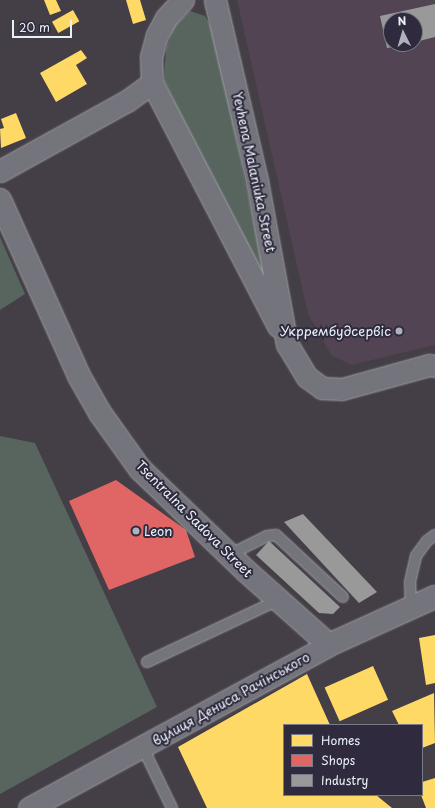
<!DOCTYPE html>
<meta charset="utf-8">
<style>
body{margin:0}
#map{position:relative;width:435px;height:808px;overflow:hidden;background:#443e46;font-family:"Playpen Sans",sans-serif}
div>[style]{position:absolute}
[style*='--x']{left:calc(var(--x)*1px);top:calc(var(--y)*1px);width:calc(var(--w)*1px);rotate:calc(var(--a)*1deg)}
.built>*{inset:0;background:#524452}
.green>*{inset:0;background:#57655e}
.homes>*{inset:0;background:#ffd966;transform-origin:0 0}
.shops>*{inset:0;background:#e06666}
.industry>*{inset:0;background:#999}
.roads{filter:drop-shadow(0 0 1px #a1a0a5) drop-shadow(0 0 1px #a1a0a5)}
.service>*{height:10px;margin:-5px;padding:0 5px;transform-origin:5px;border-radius:5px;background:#74757c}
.minor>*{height:21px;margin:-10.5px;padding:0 10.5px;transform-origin:10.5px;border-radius:10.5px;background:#74757c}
.secondary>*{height:22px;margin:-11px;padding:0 11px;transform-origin:11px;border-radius:11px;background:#74757c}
.dots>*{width:11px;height:11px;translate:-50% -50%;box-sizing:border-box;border:2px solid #2f2a3d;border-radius:50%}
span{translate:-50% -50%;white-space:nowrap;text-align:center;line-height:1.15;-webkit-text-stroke:4px #2f2a3d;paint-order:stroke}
.street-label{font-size:13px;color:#e8f1f8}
.poi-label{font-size:13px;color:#e8f1f8}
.right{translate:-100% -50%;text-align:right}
.left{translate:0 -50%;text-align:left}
.legend{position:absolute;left:283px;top:724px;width:140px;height:72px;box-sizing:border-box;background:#2f2a3d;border:1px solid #797a88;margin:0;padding:5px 7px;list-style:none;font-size:12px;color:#e8f1f8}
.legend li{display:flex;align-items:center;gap:8px;height:20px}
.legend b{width:20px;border:1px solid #797a88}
.north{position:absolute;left:383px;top:12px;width:40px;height:40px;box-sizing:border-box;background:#2f2a3d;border:1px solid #797a88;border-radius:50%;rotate:355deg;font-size:11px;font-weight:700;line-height:16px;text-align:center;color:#e8f1f8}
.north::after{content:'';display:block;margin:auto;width:14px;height:18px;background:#afb2ba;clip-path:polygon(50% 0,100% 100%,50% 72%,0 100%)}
.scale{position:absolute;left:12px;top:20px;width:60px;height:18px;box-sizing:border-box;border:2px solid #e8f1f8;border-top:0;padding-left:5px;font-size:12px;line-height:14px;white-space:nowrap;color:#e8f1f8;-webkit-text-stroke:3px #2f2a3d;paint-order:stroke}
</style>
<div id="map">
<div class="built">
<div style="clip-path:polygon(evenodd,237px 0,435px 0,435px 345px,351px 365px,331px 355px,308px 314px,237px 0,391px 20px,415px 20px,415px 44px,391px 44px,391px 20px)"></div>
</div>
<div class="green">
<div style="clip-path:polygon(190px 11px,205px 16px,214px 33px,270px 300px,164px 81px,166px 49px,174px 26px)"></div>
<div style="clip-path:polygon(0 237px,25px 294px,0 310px)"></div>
<div style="clip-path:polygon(0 436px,35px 443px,157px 707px,0 794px)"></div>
</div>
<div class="homes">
<div style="clip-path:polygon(44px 0,56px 0,61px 11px,50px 15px)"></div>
<div style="clip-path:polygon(126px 0,140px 0,146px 20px,133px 24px)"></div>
<div style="left:73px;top:10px;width:13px;height:24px;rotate:61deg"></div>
<div style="clip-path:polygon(81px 50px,87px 58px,76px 65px,87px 84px,56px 102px,40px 73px)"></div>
<div style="clip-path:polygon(16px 113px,26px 138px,1px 148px,0 129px,4px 128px,1px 119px)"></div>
<div style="clip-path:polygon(435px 635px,435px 683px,426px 685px,419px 638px)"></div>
<div style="left:373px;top:666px;width:37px;height:53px;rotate:66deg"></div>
<div style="clip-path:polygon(307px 674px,330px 725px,284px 725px,284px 795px,376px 795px,392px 808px,207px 808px,178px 747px)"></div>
<div style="clip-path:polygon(434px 693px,435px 743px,422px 748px,422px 725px,399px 725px,392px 711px)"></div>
<div style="clip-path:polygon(435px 778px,435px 808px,426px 808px,421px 795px,422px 782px)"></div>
</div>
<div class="shops">
<div style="clip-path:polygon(116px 480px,186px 530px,195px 557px,109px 590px,69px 501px)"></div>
</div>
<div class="industry">
<div style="clip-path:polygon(435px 4px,435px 37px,415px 42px,415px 20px,391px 20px,391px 44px,402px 45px,387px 48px,380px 16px)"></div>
<div style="clip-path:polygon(303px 514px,377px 592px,359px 603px,284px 522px)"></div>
<div style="clip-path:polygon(269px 541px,340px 607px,333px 614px,319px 613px,256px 555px)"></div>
</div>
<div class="roads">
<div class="service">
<div style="--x:229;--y:555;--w:42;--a:-26.6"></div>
<div style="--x:267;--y:536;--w:9;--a:-6"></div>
<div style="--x:276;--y:535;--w:91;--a:42.8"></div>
<div style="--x:411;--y:608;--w:26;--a:-92"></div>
<div style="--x:410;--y:582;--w:27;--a:-77"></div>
<div style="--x:416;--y:556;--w:19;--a:-54"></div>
<div style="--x:427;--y:541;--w:10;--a:-37"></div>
<div style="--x:147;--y:662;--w:145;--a:-25.3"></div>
<div style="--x:143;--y:748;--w:67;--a:64.2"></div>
</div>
<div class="minor">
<div style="--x:215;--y:0;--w:186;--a:76.9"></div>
<div style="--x:257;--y:181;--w:166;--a:79.6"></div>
<div style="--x:287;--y:344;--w:39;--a:59"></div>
<div style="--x:307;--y:377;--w:19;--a:36"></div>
<div style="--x:322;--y:388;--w:20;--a:3"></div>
<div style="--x:342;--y:389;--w:90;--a:-15.4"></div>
<div style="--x:429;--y:365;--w:6;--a:9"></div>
<div style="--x:152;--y:83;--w:274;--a:62.6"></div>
<div style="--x:0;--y:171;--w:145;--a:-28.9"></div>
<div style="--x:127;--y:101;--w:31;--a:-36"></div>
<div style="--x:152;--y:83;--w:26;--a:-92"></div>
<div style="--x:151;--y:57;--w:23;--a:-75"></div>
<div style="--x:157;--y:35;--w:19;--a:-62"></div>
<div style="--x:166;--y:18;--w:25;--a:-47"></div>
<div style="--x:29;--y:808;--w:341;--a:-28.5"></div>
</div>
<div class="secondary">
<div style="--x:0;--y:200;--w:193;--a:65.8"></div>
<div style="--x:79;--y:376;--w:43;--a:60.4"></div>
<div style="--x:100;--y:413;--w:69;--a:54.5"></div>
<div style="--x:140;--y:469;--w:147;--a:43.9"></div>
<div style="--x:246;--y:571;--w:111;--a:41.7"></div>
<div style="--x:329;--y:645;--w:116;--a:-24.4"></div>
</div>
</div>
<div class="dots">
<div style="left:399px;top:331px;background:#afb2ba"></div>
<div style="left:136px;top:531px;background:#afb2ba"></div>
</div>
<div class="street-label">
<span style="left:254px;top:172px;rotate:78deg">Yevhena Malaniuka Street</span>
<span style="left:194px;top:519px;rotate:45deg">Tsentralna Sadova Street</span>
<span style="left:231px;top:699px;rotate:-29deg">вулиця Дениса Рачінського</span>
</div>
<div class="poi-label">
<span class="right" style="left:391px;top:331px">Укррембудсервіс</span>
<span class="left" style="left:144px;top:531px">Leon</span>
</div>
<ul class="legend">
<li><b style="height:11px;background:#ffd966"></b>Homes</li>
<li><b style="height:11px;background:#e06666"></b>Shops</li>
<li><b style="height:11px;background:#999"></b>Industry</li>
</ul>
<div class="north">N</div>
<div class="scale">20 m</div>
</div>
